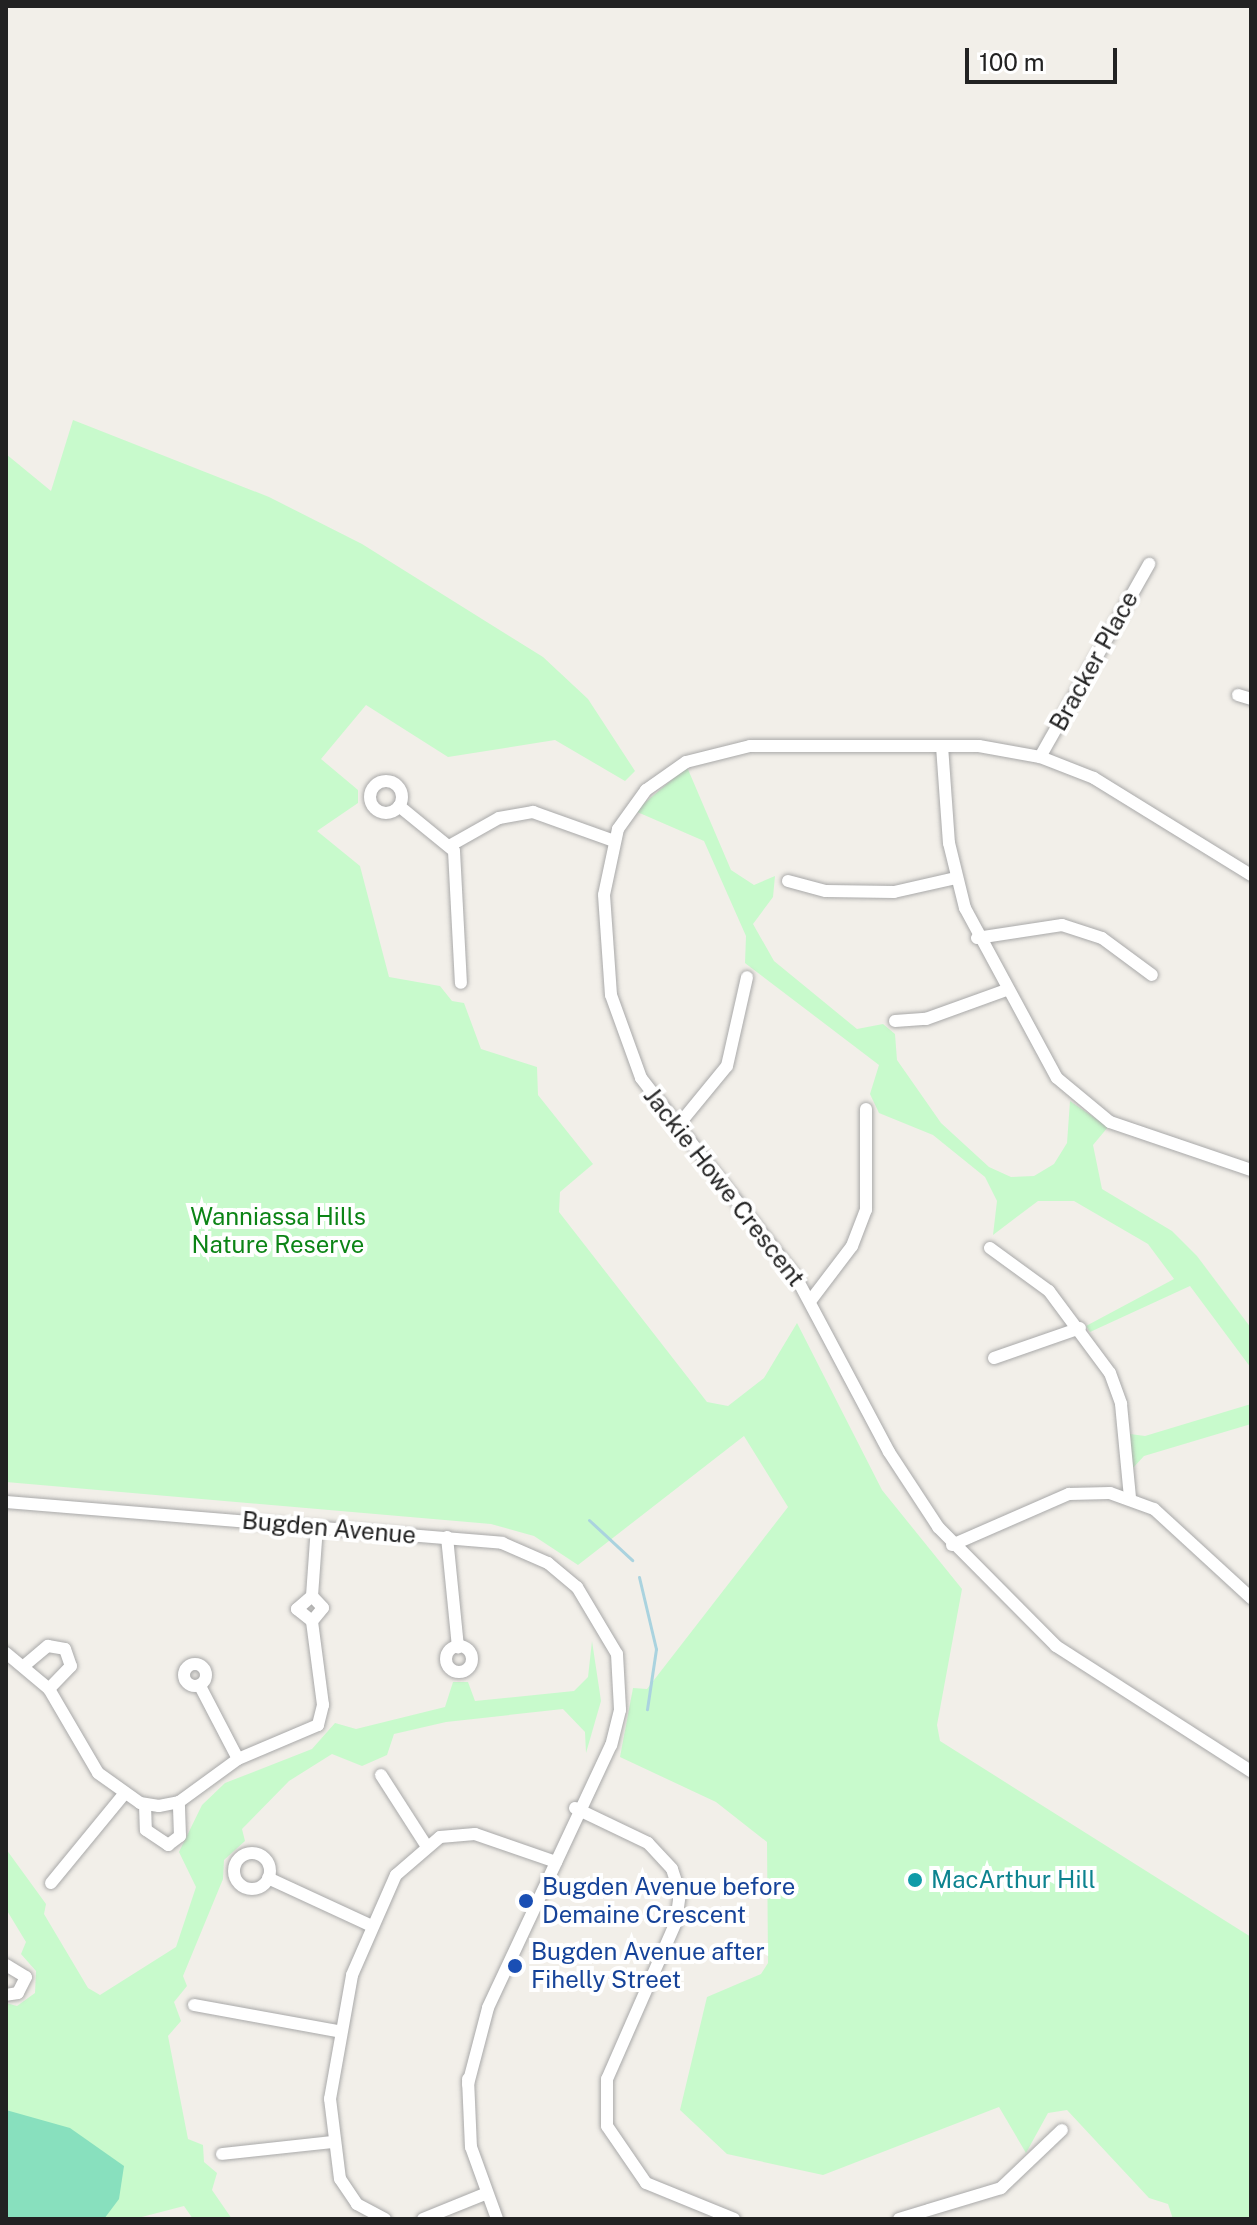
<!DOCTYPE html>
<style>
body{margin:0}
#map{position:relative;width:1257px;height:2225px;overflow:hidden;background:#f2efe9;font-family:"Public Sans",sans-serif}
div>[style]{position:absolute}
[style*='--x']{left:calc(var(--x)*1px);top:calc(var(--y)*1px);width:calc(var(--w)*1px);rotate:calc(var(--a)*1deg)}
.park>*{inset:0;background:#c8facc}
.pitch>*{inset:0;background:#88e0be}
.stream>*{height:3px;margin:-1.5px;padding:0 1.5px;transform-origin:1.5px;border-radius:1.5px;background:#aad3df}
.roads{filter:drop-shadow(0 0 2px #a9a9a9) drop-shadow(0 0 2px #a9a9a9)}
.minor>*{height:12px;margin:-6px;padding:0 6px;transform-origin:6px;border-radius:6px;background:#fff}
.minor>.ring{margin:-6px;padding:0;box-sizing:content-box;background:none;border:12px solid #fff;border-radius:50%}
.dots>*{width:22px;height:22px;translate:-50% -50%;box-sizing:border-box;border:4px solid #fff;border-radius:50%}
span{translate:-50% -50%;white-space:nowrap;text-align:center;line-height:1.15;-webkit-text-stroke:8px #fff;paint-order:stroke}
.street-label{font-size:24px;color:#222}
.park-label{font-size:24px;color:#0c8416}
.culture-label{font-size:24px;color:#0d838f}
.left{translate:0 -50%;text-align:left}
.transit-label{font-size:24px;color:#164399}
.frame{position:absolute;inset:0;border:8px solid #222;pointer-events:none}
.scale{position:absolute;left:965px;top:48px;width:152px;height:36px;box-sizing:border-box;border:4px solid #222;border-top:0;padding-left:10px;font-size:24px;line-height:28px;white-space:nowrap;color:#222;-webkit-text-stroke:6px #fff;paint-order:stroke}
</style>
<div id="map">
<div class="park">
<div style="clip-path:polygon(73px 420px,269px 497px,362px 544px,543px 657px,588px 699px,635px 771px,625px 781px,555px 740px,448px 757px,366px 705px,321px 759px,358px 790px,358px 803px,317px 831px,360px 866px,389px 977px,440px 986px,452px 1001px,464px 1003px,481px 1049px,537px 1067px,538px 1095px,593px 1164px,560px 1192px,559px 1212px,707px 1402px,728px 1406px,764px 1378px,797px 1323px,882px 1490px,962px 1589px,937px 1725px,940px 1741px,1251px 1937px,1251px 2219px,1173px 2219px,1168px 2204px,1149px 2198px,1067px 2110px,1048px 2113px,1026px 2153px,999px 2107px,823px 2175px,727px 2154px,680px 2110px,707px 1997px,761px 1974px,768px 1963px,767px 1842px,716px 1802px,620px 1757px,633px 1688px,647px 1689px,788px 1507px,744px 1436px,578px 1565px,534px 1536px,491px 1524px,6px 1482px,6px 454px,51px 491px)"></div>
<div style="clip-path:polygon(687px 767px,731px 870px,754px 885px,775px 876px,773px 897px,753px 924px,774px 961px,857px 1029px,883px 1024px,895px 1034px,897px 1060px,941px 1123px,989px 1167px,1011px 1177px,1034px 1176px,1054px 1164px,1067px 1143px,1070px 1101px,1108px 1127px,1093px 1145px,1102px 1189px,1172px 1231px,1197px 1256px,1251px 1328px,1251px 1368px,1190px 1286px,1090px 1332px,1086px 1326px,1174px 1279px,1148px 1244px,1074px 1201px,1038px 1201px,993px 1235px,997px 1201px,985px 1177px,933px 1135px,879px 1113px,870px 1094px,879px 1065px,745px 963px,746px 936px,704px 841px,635px 811px)"></div>
<div style="clip-path:polygon(1251px 1404px,1251px 1424px,1144px 1456px,1132px 1469px,1130px 1434px,1145px 1436px)"></div>
<div style="clip-path:polygon(592px 1641px,601px 1701px,586px 1753px,585px 1732px,563px 1709px,446px 1722px,394px 1734px,387px 1755px,362px 1766px,332px 1754px,289px 1781px,242px 1829px,245px 1841px,224px 1860px,223px 1879px,183px 1976px,187px 1986px,174px 2002px,181px 2021px,168px 2036px,188px 2139px,203px 2145px,204px 2162px,217px 2173px,212px 2190px,232px 2219px,193px 2219px,184px 2206px,134px 2219px,6px 2219px,6px 2003px,17px 2006px,35px 1993px,36px 1971px,21px 1954px,26px 1942px,6px 1909px,6px 1849px,46px 1904px,44px 1914px,88px 1988px,100px 1995px,176px 1947px,196px 1887px,179px 1852px,202px 1805px,225px 1783px,312px 1749px,335px 1723px,356px 1729px,445px 1707px,453px 1682px,468px 1682px,475px 1701px,574px 1691px,588px 1677px)"></div>
</div>
<div class="pitch">
<div style="clip-path:polygon(6px 2110px,70px 2128px,124px 2166px,119px 2199px,104px 2219px,6px 2219px)"></div>
</div>
<div class="stream">
<div style="--x:589;--y:1520;--w:59;--a:42.9"></div>
<div style="--x:639;--y:1577;--w:74;--a:76.7"></div>
<div style="--x:656;--y:1649;--w:61;--a:98.5"></div>
</div>
<div class="roads">
<div class="minor">
<div style="--x:1238;--y:695;--w:14;--a:17"></div>
<div style="--x:942;--y:746;--w:97;--a:85.9"></div>
<div style="--x:949;--y:843;--w:67;--a:76.2"></div>
<div style="--x:965;--y:908;--w:193;--a:61.6"></div>
<div style="--x:1057;--y:1078;--w:69;--a:39.7"></div>
<div style="--x:1110;--y:1122;--w:149;--a:18.8"></div>
<div style="--x:1040;--y:757;--w:222;--a:-60.5"></div>
<div class="ring" style="left:370px;top:781px;width:20px;height:20px"></div>
<div style="--x:399;--y:806;--w:71;--a:39.3"></div>
<div style="--x:454;--y:851;--w:132;--a:87"></div>
<div style="--x:451;--y:845;--w:55;--a:-29.4"></div>
<div style="--x:499;--y:818;--w:35;--a:-10"></div>
<div style="--x:533;--y:812;--w:86;--a:19.7"></div>
<div style="--x:1251;--y:875;--w:185;--a:-148.3"></div>
<div style="--x:1094;--y:778;--w:58;--a:-158.7"></div>
<div style="--x:1040;--y:757;--w:62;--a:-169.8"></div>
<div style="--x:979;--y:746;--w:229;--a:180"></div>
<div style="--x:750;--y:746;--w:66;--a:166"></div>
<div style="--x:686;--y:762;--w:49;--a:145"></div>
<div style="--x:646;--y:790;--w:48;--a:125.7"></div>
<div style="--x:618;--y:829;--w:67;--a:102"></div>
<div style="--x:604;--y:895;--w:100;--a:86"></div>
<div style="--x:611;--y:995;--w:88;--a:70.1"></div>
<div style="--x:641;--y:1078;--w:252;--a:52.1"></div>
<div style="--x:796;--y:1277;--w:198;--a:62"></div>
<div style="--x:889;--y:1452;--w:90;--a:56.8"></div>
<div style="--x:938;--y:1527;--w:168;--a:45.2"></div>
<div style="--x:1056;--y:1646;--w:232;--a:32.7"></div>
<div style="--x:788;--y:881;--w:39;--a:15"></div>
<div style="--x:826;--y:891;--w:68;--a:0.8"></div>
<div style="--x:894;--y:892;--w:64;--a:-12.7"></div>
<div style="--x:977;--y:938;--w:86;--a:-8.7"></div>
<div style="--x:1062;--y:925;--w:42;--a:18"></div>
<div style="--x:1102;--y:938;--w:62;--a:36.5"></div>
<div style="--x:895;--y:1021;--w:31;--a:-4"></div>
<div style="--x:926;--y:1019;--w:85;--a:-19.9"></div>
<div style="--x:676;--y:1128;--w:80;--a:-50.6"></div>
<div style="--x:727;--y:1066;--w:91;--a:-77.3"></div>
<div style="--x:990;--y:1248;--w:73;--a:36.1"></div>
<div style="--x:1049;--y:1291;--w:102;--a:53.4"></div>
<div style="--x:1110;--y:1373;--w:33;--a:70"></div>
<div style="--x:1121;--y:1404;--w:93;--a:84.5"></div>
<div style="--x:811;--y:1300;--w:68;--a:-52.8"></div>
<div style="--x:852;--y:1246;--w:39;--a:-69"></div>
<div style="--x:866;--y:1210;--w:101;--a:-90"></div>
<div style="--x:994;--y:1358;--w:91;--a:-19.2"></div>
<div style="--x:6;--y:1502;--w:498;--a:4.7"></div>
<div style="--x:502;--y:1543;--w:50;--a:23.5"></div>
<div style="--x:548;--y:1563;--w:38;--a:40"></div>
<div style="--x:577;--y:1587;--w:78;--a:59.2"></div>
<div style="--x:617;--y:1654;--w:56;--a:86.9"></div>
<div style="--x:620;--y:1710;--w:36;--a:104"></div>
<div style="--x:611;--y:1745;--w:290;--a:115.1"></div>
<div style="--x:488;--y:2008;--w:79;--a:104.7"></div>
<div style="--x:447;--y:1537;--w:111;--a:84.3"></div>
<div style="--x:952;--y:1545;--w:128;--a:-23.6"></div>
<div style="--x:1069;--y:1494;--w:41;--a:-1.4"></div>
<div style="--x:1110;--y:1493;--w:47;--a:20"></div>
<div style="--x:1154;--y:1509;--w:132;--a:42.5"></div>
<div style="--x:312;--y:1596;--w:69;--a:-85.9"></div>
<div style="--x:312;--y:1596;--w:20;--a:139"></div>
<div style="--x:297;--y:1609;--w:19;--a:39"></div>
<div style="--x:312;--y:1596;--w:16;--a:47"></div>
<div style="--x:323;--y:1608;--w:17;--a:130"></div>
<div class="ring" style="left:446px;top:1646px;width:14px;height:14px"></div>
<div style="--x:6;--y:1653;--w:56;--a:39.9"></div>
<div style="--x:49;--y:1689;--w:97;--a:59.7"></div>
<div style="--x:98;--y:1773;--w:52;--a:35.5"></div>
<div style="--x:140;--y:1803;--w:19;--a:9"></div>
<div style="--x:159;--y:1806;--w:20;--a:-11"></div>
<div style="--x:179;--y:1802;--w:73;--a:-36.1"></div>
<div style="--x:238;--y:1759;--w:87;--a:-23"></div>
<div style="--x:318;--y:1725;--w:21;--a:-76"></div>
<div style="--x:323;--y:1705;--w:85;--a:-97.5"></div>
<div class="ring" style="left:184px;top:1664px;width:10px;height:10px"></div>
<div style="--x:25;--y:1665;--w:30;--a:-40"></div>
<div style="--x:48;--y:1646;--w:17;--a:10"></div>
<div style="--x:65;--y:1649;--w:18;--a:71"></div>
<div style="--x:71;--y:1666;--w:32;--a:134"></div>
<div style="--x:200;--y:1686;--w:82;--a:62.5"></div>
<div style="--x:381;--y:1775;--w:83;--a:57.3"></div>
<div style="--x:145;--y:1805;--w:25;--a:88"></div>
<div style="--x:146;--y:1830;--w:27;--a:34"></div>
<div style="--x:168;--y:1845;--w:15;--a:-37"></div>
<div style="--x:180;--y:1836;--w:34;--a:-92"></div>
<div style="--x:575;--y:1808;--w:81;--a:25.6"></div>
<div style="--x:648;--y:1843;--w:35;--a:47"></div>
<div style="--x:672;--y:1869;--w:25;--a:72"></div>
<div style="--x:680;--y:1893;--w:29;--a:98"></div>
<div style="--x:676;--y:1922;--w:171;--a:113.7"></div>
<div style="--x:607;--y:2079;--w:47;--a:90"></div>
<div style="--x:607;--y:2126;--w:69;--a:55.6"></div>
<div style="--x:646;--y:2183;--w:95;--a:22.2"></div>
<div class="ring" style="left:234px;top:1853px;width:24px;height:24px"></div>
<div style="--x:268;--y:1878;--w:115;--a:24.8"></div>
<div style="--x:51;--y:1883;--w:115;--a:-50.6"></div>
<div style="--x:6;--y:1965;--w:23;--a:31"></div>
<div style="--x:26;--y:1977;--w:18;--a:117"></div>
<div style="--x:18;--y:1993;--w:12;--a:171"></div>
<div style="--x:194;--y:2005;--w:145;--a:10.3"></div>
<div style="--x:468;--y:2079;--w:68;--a:87.5"></div>
<div style="--x:471;--y:2147;--w:77;--a:70.1"></div>
<div style="--x:222;--y:2154;--w:112;--a:-6.2"></div>
<div style="--x:385;--y:2219;--w:32;--a:-152"></div>
<div style="--x:357;--y:2204;--w:30;--a:-124"></div>
<div style="--x:340;--y:2179;--w:81;--a:-97.1"></div>
<div style="--x:330;--y:2099;--w:126;--a:-79.9"></div>
<div style="--x:352;--y:1975;--w:109;--a:-66.3"></div>
<div style="--x:396;--y:1875;--w:58;--a:-40.8"></div>
<div style="--x:440;--y:1837;--w:35;--a:-5"></div>
<div style="--x:475;--y:1834;--w:86;--a:19.1"></div>
<div style="--x:423;--y:2219;--w:67;--a:-22"></div>
<div style="--x:899;--y:2219;--w:107;--a:-16.9"></div>
<div style="--x:1001;--y:2188;--w:84;--a:-43.6"></div>
</div>
</div>
<div class="dots">
<div style="left:915px;top:1880px;background:#0f9aa8"></div>
<div style="left:526px;top:1901px;background:#1a4fb4"></div>
<div style="left:515px;top:1966px;background:#1a4fb4"></div>
</div>
<div class="street-label">
<span style="left:1094px;top:661px;rotate:-61deg">Bracker Place</span>
<span style="left:724px;top:1187px;rotate:52deg">Jackie Howe Crescent</span>
<span style="left:329px;top:1528px;rotate:5deg">Bugden Avenue</span>
</div>
<div class="park-label">
<span style="left:278px;top:1231px">Wanniassa Hills<br>Nature Reserve</span>
</div>
<div class="culture-label">
<span class="left" style="left:931px;top:1880px">MacArthur Hill</span>
</div>
<div class="transit-label">
<span class="left" style="left:542px;top:1901px">Bugden Avenue before<br>Demaine Crescent</span>
<span class="left" style="left:531px;top:1966px">Bugden Avenue after<br>Fihelly Street</span>
</div>
<div class="frame"></div>
<div class="scale">100 m</div>
</div>
